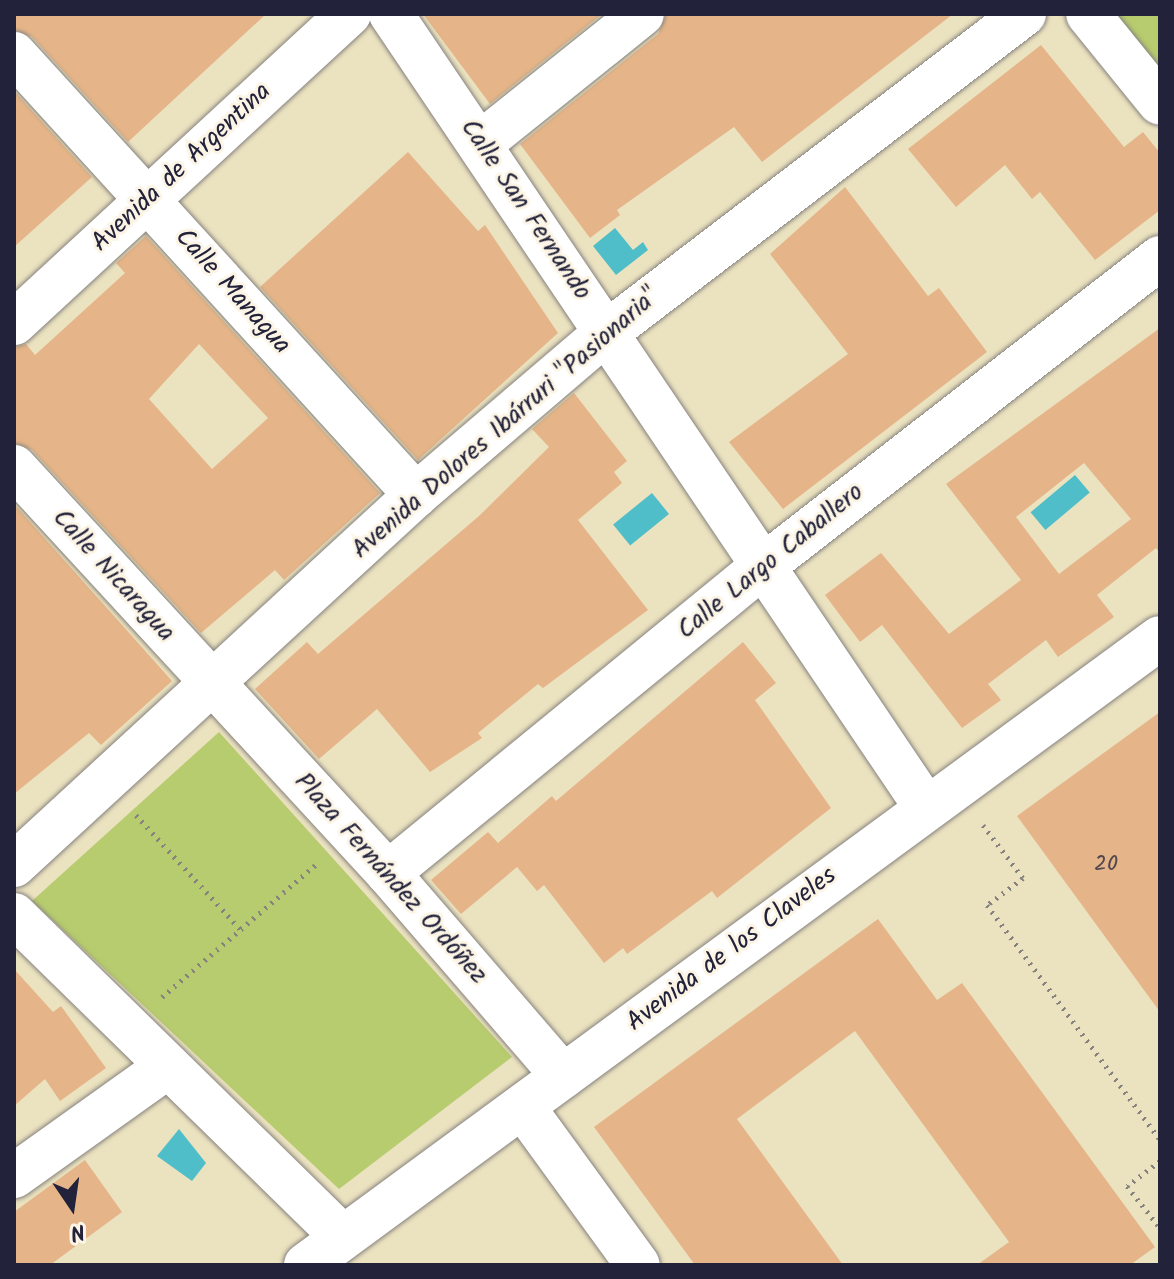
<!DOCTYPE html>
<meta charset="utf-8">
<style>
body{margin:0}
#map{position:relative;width:1174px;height:1279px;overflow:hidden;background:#ebe2c0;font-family:Kalam,sans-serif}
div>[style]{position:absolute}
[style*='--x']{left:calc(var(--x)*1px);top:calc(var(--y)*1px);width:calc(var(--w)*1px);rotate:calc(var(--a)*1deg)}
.green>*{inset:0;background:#b7cb6f}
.water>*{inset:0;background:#50bec8;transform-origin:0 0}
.building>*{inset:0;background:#e5b589}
.path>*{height:5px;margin-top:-2.5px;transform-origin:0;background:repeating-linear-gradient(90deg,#86827e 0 2px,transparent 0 8px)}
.roads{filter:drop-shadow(0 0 2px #86827e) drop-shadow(0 0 2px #86827e)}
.minor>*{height:44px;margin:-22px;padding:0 22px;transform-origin:22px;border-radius:22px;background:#fff}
.tertiary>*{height:44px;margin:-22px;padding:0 22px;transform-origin:22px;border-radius:22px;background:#fff}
span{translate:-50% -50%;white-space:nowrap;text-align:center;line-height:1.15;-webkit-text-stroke:6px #fcf5e5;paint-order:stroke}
.number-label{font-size:22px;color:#53474e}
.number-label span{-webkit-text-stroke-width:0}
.street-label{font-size:26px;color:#22223b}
.frame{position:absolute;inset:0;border:16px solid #22223b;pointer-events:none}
.north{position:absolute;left:32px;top:1167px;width:80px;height:80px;-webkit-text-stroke:6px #fcf5e5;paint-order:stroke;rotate:167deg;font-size:22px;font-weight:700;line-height:32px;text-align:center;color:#22223b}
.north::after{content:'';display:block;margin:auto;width:28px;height:36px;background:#22223b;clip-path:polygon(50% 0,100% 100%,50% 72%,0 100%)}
</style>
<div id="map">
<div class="green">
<div style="clip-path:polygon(1110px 14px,1160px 14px,1160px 76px)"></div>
<div style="clip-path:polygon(219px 732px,512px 1057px,339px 1189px,32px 901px)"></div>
</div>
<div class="water">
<div style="clip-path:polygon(615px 228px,633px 250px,643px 242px,648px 250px,616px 275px,593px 246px)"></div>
<div style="left:1075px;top:475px;width:23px;height:58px;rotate:50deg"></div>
<div style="left:652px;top:493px;width:27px;height:50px;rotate:51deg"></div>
<div style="clip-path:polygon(179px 1129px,206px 1163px,192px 1181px,157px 1156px)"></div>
</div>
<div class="building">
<div style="clip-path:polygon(14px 14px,266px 14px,128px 142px,32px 37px,14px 30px)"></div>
<div style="clip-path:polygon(423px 14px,602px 14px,490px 104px)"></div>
<div style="clip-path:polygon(666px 14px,953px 14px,762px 162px,734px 127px,617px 210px,620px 215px,590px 238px,520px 144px,658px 34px)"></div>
<div style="clip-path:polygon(1041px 45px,1124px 147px,1143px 132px,1160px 153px,1160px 210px,1095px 260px,1040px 192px,1032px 199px,1005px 165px,956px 207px,908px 149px)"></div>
<div style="clip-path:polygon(14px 91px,92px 177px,14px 247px)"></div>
<div style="clip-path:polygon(408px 152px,478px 231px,485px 225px,558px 333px,418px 460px,260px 287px)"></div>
<div style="clip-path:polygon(845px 187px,928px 296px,939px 288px,987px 352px,783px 509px,729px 442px,848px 354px,770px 254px)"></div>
<div style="clip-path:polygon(evenodd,146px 236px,380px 493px,284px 580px,275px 570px,201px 633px,32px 450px,14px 443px,14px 347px,26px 344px,35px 355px,125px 273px,116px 263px,146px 236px,199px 344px,268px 418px,212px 469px,149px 399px,199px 344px)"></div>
<div style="clip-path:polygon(evenodd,1160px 328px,1160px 553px,1156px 548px,1097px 595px,1114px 617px,1058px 657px,1046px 640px,988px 684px,1001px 700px,962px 728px,882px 625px,860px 642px,825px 595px,881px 553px,949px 634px,1021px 580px,946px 484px,1160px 328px,1084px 463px,1131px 519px,1059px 574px,1016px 517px,1084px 463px)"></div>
<div style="clip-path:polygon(574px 393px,627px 461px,614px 472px,622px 483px,578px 520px,648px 610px,543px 688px,538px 684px,478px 733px,482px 738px,430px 772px,377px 709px,319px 759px,255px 689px,307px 642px,318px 654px,479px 516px,549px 447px,532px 429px)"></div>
<div style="clip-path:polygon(14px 504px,172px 681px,101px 745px,89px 733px,14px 794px)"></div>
<div style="clip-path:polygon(743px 642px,776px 683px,755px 700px,831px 808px,717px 898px,712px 891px,627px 954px,623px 948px,604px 963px,544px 885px,537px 891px,517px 867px,461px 914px,431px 880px,488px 832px,498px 843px,552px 796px,556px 801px)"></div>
<div style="clip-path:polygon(1160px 712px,1160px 1012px,1017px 816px)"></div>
<div style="clip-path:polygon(878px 919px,937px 1000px,962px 983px,1155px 1247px,1130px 1265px,977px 1265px,1009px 1242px,855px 1031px,737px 1119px,843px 1265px,695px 1265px,594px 1127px)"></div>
<div style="clip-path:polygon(14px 969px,53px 1012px,61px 1006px,106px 1068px,60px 1101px,45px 1079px,14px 1106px)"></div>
<div style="clip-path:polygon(85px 1160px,122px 1212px,50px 1265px,14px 1265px,14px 1212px)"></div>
</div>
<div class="path">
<div style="--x:136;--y:815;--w:156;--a:47.6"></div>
<div style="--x:983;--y:825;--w:66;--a:53"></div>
<div style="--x:1023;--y:878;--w:45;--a:143.1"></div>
<div style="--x:987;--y:905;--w:292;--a:53.6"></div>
<div style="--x:162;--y:997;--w:206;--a:-40.7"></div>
<div style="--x:1160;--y:1161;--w:41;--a:142.9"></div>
<div style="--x:1127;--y:1186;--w:53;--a:51.8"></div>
</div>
<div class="roads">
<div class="minor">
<div style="--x:391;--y:14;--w:955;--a:56.01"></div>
<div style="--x:1088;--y:14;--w:114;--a:51"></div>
<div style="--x:14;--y:54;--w:597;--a:47.65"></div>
<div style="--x:481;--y:143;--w:206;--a:-38.7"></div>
<div style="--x:14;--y:467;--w:552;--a:47.35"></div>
<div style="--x:388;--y:873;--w:268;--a:49.2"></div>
<div style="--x:14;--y:865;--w:546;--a:-42.63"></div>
<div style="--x:416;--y:495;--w:250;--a:-40.5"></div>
<div style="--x:606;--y:333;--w:526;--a:-37.35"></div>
<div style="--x:388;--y:873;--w:483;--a:-39.3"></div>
<div style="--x:762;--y:567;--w:504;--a:-37.83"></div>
<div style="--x:14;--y:915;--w:460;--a:44.4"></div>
<div style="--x:523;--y:1107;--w:195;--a:54"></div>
<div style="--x:14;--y:1176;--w:189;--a:-35.5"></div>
</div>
<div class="tertiary">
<div style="--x:14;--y:323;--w:456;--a:-42.7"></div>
<div style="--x:306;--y:1265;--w:1059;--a:-36.29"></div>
</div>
</div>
<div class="number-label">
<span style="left:1106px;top:865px">20</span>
</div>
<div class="street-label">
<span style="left:182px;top:168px;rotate:-43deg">Avenida de Argentina</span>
<span style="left:525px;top:210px;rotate:56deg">Calle San Fernando</span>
<span style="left:232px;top:292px;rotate:48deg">Calle Managua</span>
<span style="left:506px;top:424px;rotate:-41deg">Avenida Dolores Ibárruri "Pasionaria"</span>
<span style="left:771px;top:562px;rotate:-39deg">Calle Largo Caballero</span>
<span style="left:113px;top:576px;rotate:48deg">Calle Nicaragua</span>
<span style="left:390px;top:879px;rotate:48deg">Plaza Fernández Ordóñez</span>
<span style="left:732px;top:950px;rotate:-37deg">Avenida de los Claveles</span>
</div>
<div class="frame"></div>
<div class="north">N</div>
</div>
